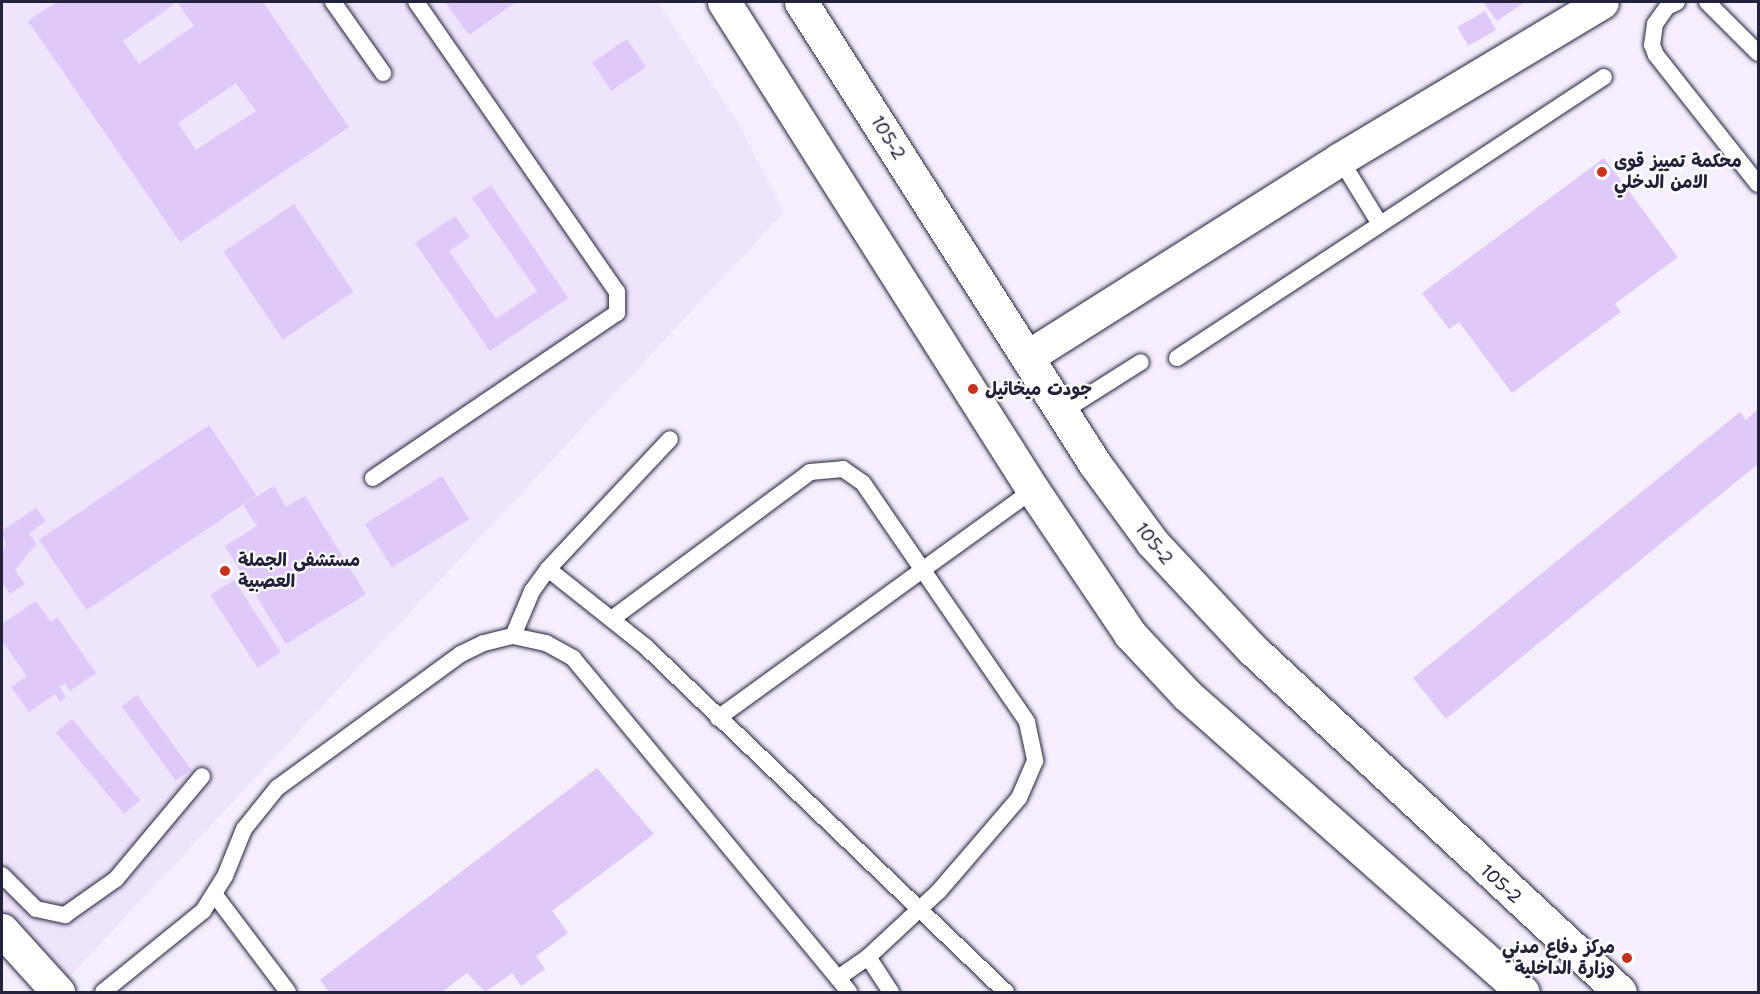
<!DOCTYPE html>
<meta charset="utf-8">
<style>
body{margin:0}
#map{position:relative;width:1760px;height:994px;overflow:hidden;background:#f5effd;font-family:"Shantell Sans","Playpen Sans Arabic",sans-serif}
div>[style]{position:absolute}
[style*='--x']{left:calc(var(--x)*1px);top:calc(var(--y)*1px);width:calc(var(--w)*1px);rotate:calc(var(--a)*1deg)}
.built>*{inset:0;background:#eee4fc}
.building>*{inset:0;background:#dec9f9;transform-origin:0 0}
.roads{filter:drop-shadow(0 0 2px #22223b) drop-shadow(0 0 2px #22223b)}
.service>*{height:16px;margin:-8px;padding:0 8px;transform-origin:8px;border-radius:8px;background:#fff}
.minor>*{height:33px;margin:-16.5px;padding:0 16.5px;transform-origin:16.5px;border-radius:16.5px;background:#fff}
.dots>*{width:16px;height:16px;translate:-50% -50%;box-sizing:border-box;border:3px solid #fff;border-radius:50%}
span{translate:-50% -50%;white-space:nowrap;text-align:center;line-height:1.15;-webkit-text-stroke:4.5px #fff;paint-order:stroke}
.street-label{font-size:18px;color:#22223b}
.poi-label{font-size:18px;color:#22223b;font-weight:700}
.left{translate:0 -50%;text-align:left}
.right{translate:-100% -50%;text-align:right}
.frame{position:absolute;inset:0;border:3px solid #22223b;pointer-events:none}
</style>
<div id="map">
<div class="built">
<div style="clip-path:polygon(2px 2px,658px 2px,742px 130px,784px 212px,55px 992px,2px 930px)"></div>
</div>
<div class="building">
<div style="clip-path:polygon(evenodd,57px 2px,263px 2px,349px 127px,180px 242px,28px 21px,57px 2px,177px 2px,194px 26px,139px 64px,123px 41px,177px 2px,57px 2px,236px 83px,256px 111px,196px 150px,178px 123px,236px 83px)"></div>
<div style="clip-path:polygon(445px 2px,516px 2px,469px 35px)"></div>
<div style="clip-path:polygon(1483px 2px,1525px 2px,1497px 21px)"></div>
<div style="left:1485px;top:11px;width:22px;height:32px;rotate:60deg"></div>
<div style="left:627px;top:39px;width:34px;height:42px;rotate:56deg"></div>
<div style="clip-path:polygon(1604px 158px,1678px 257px,1615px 304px,1621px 312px,1512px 393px,1459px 322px,1449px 329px,1422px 293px)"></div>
<div style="clip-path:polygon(491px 185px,568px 298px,490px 351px,415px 243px,455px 216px,470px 237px,449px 251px,496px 319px,537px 291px,472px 198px)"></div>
<div style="left:294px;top:204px;width:106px;height:85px;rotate:56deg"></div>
<div style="clip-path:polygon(1758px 409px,1758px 464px,1446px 719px,1413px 678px,1740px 412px,1746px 420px)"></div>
<div style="left:209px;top:425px;width:85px;height:205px;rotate:56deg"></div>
<div style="left:442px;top:476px;width:51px;height:91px;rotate:58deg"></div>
<div style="clip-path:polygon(274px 486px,286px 507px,305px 496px,366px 594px,286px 644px,225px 546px,257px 526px,243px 505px)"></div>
<div style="clip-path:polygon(36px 508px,46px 521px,29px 533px,36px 544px,15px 570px,25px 584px,10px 594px,2px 583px,2px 550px,6px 546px,2px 531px)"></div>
<div style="left:234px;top:580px;width:86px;height:28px;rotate:57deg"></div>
<div style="clip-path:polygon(36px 601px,51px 622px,57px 617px,96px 673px,70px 691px,65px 683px,59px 687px,66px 697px,60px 702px,55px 694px,29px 712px,11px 687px,27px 676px,2px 641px,2px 624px)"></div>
<div style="left:137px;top:695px;width:92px;height:19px;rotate:54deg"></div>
<div style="left:72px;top:719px;width:106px;height:21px;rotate:50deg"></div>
<div style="clip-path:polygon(597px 768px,654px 834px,552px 911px,568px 933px,536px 956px,545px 969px,521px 986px,512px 973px,485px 992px,467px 973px,442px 992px,329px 992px,320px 980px)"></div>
</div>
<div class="roads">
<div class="service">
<div style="--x:333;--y:2;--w:87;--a:54.8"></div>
<div style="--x:1677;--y:2;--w:11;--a:153"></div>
<div style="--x:1667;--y:7;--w:21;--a:125"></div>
<div style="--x:1655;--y:24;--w:21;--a:98"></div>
<div style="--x:1652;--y:45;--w:11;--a:68"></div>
<div style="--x:1656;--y:55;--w:164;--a:51.7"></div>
<div style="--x:1707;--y:2;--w:72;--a:45"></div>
<div style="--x:1340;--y:159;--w:76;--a:58.4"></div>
<div style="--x:1177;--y:358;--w:511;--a:-33.35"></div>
<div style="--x:1062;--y:412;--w:93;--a:-32.3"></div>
<div style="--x:373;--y:478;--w:295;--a:-34.1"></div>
<div style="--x:617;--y:313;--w:21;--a:-90"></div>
<div style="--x:617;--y:292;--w:353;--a:-124.7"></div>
<div style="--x:548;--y:569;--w:125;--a:38.5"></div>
<div style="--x:646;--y:647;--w:499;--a:43.8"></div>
<div style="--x:613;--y:618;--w:245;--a:-36.5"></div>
<div style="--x:810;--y:472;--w:33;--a:-5"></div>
<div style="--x:843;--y:469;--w:24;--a:35"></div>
<div style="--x:863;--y:483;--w:290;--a:55.5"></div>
<div style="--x:1027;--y:722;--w:40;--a:78"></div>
<div style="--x:1035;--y:761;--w:40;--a:113.4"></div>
<div style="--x:1019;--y:798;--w:123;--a:130.7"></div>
<div style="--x:939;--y:891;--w:97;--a:137.1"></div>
<div style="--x:868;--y:957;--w:37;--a:145"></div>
<div style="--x:513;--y:636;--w:49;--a:-67.1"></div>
<div style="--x:532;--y:591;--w:27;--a:-54"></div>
<div style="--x:548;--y:569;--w:178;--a:-46.8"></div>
<div style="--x:718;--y:718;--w:389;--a:-35.9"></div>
<div style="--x:2;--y:875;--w:48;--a:45"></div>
<div style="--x:36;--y:909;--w:30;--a:12"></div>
<div style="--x:65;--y:915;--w:62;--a:-35.2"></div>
<div style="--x:116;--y:879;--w:134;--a:-50.1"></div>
<div style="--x:215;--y:895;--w:121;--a:53"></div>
<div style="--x:868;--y:957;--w:42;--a:56.7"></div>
<div style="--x:103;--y:992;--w:129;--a:-39"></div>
<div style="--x:203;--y:911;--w:41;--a:-57.8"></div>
<div style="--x:225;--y:876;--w:51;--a:-68"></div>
<div style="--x:244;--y:829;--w:53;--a:-51.2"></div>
<div style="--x:277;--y:788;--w:228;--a:-36.1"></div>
<div style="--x:461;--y:654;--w:25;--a:-26"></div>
<div style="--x:484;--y:643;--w:30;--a:-14"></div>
<div style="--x:513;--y:636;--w:34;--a:12"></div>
<div style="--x:546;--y:643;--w:31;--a:29"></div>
<div style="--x:573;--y:658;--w:433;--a:50.4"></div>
</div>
<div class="minor">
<div style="--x:724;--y:2;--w:578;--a:57.66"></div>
<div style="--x:1033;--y:490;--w:174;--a:56"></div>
<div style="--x:1130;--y:634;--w:83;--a:46.9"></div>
<div style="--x:1187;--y:695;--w:448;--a:41.5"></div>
<div style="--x:801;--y:2;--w:548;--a:57.53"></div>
<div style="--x:1095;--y:464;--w:97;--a:53.8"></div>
<div style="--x:1152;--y:542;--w:145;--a:47"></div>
<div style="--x:1251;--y:648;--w:504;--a:42.99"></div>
<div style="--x:1027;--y:357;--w:370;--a:-32.3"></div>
<div style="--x:1340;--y:159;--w:305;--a:-30.9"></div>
<div style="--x:2;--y:930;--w:84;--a:47.9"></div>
</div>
</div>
<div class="dots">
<div style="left:1602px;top:172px;background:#c8321e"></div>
<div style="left:973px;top:389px;background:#c8321e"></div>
<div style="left:225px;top:571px;background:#c8321e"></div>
<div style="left:1627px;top:958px;background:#c8321e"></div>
</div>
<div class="street-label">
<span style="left:888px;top:138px;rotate:58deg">105-2</span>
<span style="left:1154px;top:544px;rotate:51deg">105-2</span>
<span style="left:1501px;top:884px;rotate:42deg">105-2</span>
</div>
<div class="poi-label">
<span class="left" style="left:1614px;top:172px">محكمة تمييز قوى<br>الامن الدخلي</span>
<span class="left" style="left:985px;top:389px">جودت ميخائيل</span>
<span class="left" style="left:238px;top:571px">مستشفى الجملة<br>العصبية</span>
<span class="right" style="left:1615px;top:958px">مركز دفاع مدني<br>وزارة الداخلية</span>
</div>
<div class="frame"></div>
</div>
